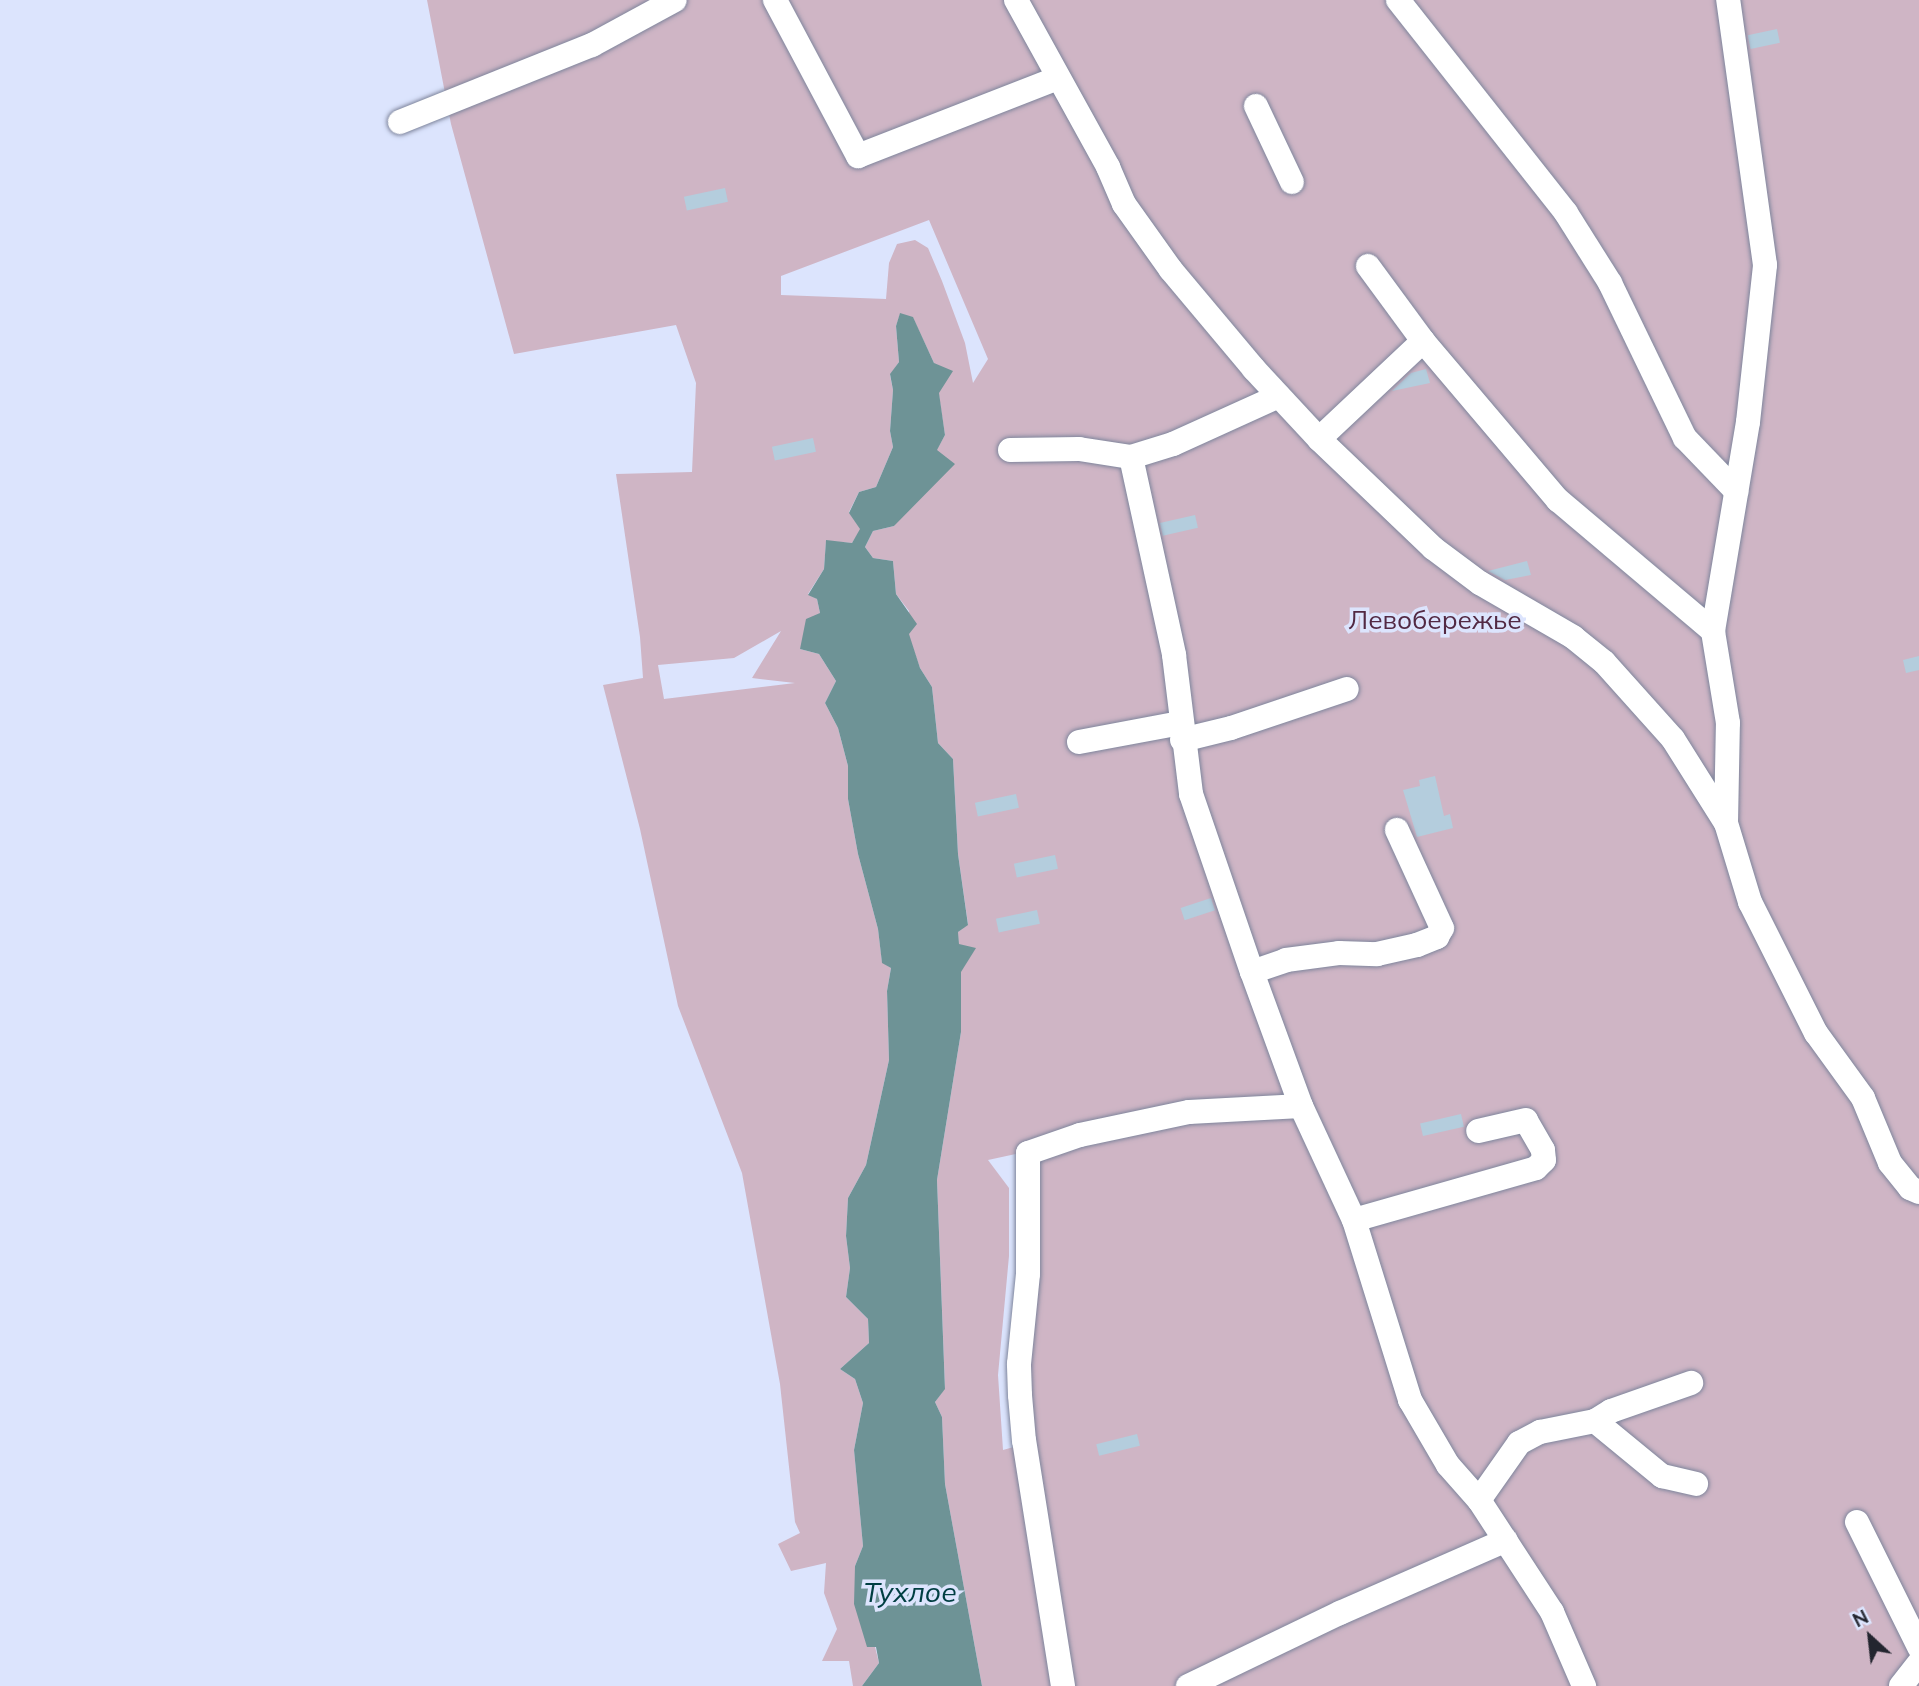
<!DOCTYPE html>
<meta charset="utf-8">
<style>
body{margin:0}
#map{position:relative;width:1919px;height:1686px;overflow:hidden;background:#dce4fd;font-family:Mulish,sans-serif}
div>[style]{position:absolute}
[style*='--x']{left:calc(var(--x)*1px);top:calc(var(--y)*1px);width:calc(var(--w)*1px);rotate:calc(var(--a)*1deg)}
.green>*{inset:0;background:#cfb5c5}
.water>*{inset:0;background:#6e9396}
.building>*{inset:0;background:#b4cddd;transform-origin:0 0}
.roads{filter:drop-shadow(0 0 2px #7e859c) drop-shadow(0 0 2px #7e859c)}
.minor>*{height:24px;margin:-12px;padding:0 12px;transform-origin:12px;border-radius:12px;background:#fff}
span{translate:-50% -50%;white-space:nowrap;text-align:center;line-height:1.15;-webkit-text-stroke:7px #dce4fd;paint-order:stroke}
.park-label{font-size:26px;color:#522944}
.water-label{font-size:28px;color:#003e42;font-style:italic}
.north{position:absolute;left:1835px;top:1602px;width:70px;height:70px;-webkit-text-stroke:5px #dce4fd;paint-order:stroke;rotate:333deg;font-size:19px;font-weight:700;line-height:28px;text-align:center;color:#23252f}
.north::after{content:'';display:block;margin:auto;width:24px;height:32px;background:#23252f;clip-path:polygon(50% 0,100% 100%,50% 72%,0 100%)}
</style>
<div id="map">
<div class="green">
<div style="clip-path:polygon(evenodd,427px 0,1919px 0,1919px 1686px,982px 1686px,945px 1484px,942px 1417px,935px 1402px,945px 1388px,937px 1180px,961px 1032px,958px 932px,968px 924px,958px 854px,953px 759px,938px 743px,932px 687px,920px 668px,908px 634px,909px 611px,896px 594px,893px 561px,873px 558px,865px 547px,873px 531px,894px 526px,945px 435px,934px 363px,913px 318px,900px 314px,896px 326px,899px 362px,890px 375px,893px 390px,890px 431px,893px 447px,876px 487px,859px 492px,849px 512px,861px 529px,852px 543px,826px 541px,824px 569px,808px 594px,817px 599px,820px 613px,800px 649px,819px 654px,836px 681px,825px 703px,838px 728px,848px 766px,848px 799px,858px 854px,878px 929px,882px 962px,891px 968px,887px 991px,889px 1060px,866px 1165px,848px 1198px,846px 1236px,850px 1268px,846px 1297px,868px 1319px,869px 1343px,840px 1369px,855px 1379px,863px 1403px,854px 1450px,863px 1546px,855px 1566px,879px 1663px,862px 1686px,853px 1686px,849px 1661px,822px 1661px,837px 1629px,824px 1593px,826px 1563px,791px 1571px,778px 1544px,800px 1533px,795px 1522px,780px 1384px,742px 1173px,678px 1006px,640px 829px,603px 685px,643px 678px,640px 637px,616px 474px,692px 472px,696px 383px,676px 325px,514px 354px,451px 124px,427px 0,929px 220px,988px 359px,973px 383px,965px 343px,942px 281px,928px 248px,915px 240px,897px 244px,889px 263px,886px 299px,781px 295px,781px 276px,929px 220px,427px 0,781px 631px,752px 678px,795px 683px,664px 699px,658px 665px,734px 658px,781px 631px,427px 0,1039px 1149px,1029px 1368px,1035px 1441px,1003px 1450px,998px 1375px,1009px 1256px,1009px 1188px,988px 1160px,1039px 1149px)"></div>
</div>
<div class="water">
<div style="clip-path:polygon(900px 313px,913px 317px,934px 363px,953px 371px,939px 393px,945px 435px,937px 450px,955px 464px,894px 526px,873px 531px,865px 547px,873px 558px,893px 561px,896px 594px,917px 624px,909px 634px,920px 668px,932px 687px,938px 743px,953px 759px,958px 854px,968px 925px,958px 932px,959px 944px,976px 948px,961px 972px,961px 1032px,937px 1180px,945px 1389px,935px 1402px,942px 1417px,945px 1484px,982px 1686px,862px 1686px,879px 1663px,876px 1647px,867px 1647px,854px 1604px,855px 1566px,863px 1546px,854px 1450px,863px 1403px,855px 1379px,840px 1369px,869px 1343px,868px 1319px,846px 1297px,850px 1268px,846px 1236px,848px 1198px,866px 1165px,889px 1060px,887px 991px,891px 968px,882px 963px,878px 929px,858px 854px,848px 799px,848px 766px,838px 728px,825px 703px,836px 681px,819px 654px,800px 649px,806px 619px,820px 613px,817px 599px,808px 595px,824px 569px,826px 540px,852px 543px,860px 529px,849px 513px,859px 492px,876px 487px,893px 447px,890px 431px,893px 390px,890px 374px,899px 362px,896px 326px)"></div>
</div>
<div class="building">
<div style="left:1777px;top:29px;width:14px;height:30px;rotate:78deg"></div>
<div style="left:725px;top:188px;width:14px;height:42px;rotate:78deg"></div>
<div style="clip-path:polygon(1426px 369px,1430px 383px,1392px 391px,1411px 373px)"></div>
<div style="left:813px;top:438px;width:14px;height:42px;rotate:78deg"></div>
<div style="left:1195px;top:515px;width:13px;height:36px;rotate:77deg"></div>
<div style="clip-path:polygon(1527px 561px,1531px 575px,1505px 580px,1488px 571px)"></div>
<div style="clip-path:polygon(1919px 656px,1919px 670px,1906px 673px,1903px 660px)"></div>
<div style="clip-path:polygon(1435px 776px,1444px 816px,1450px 814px,1453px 828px,1417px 837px,1403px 790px,1420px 786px,1419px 780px)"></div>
<div style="left:1016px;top:794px;width:14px;height:42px;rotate:78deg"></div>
<div style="left:1055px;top:855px;width:14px;height:42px;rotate:78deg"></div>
<div style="left:1211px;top:898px;width:13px;height:32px;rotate:72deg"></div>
<div style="left:1037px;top:910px;width:14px;height:42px;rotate:78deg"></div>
<div style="left:1461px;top:1114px;width:13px;height:42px;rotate:77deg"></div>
<div style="left:1137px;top:1434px;width:12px;height:42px;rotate:76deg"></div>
</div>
<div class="roads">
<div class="minor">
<div style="--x:775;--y:0;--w:177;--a:62"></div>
<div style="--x:858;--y:156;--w:215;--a:-21.3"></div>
<div style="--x:1016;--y:0;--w:191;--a:61.1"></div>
<div style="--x:1108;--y:167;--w:40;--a:66.6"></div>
<div style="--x:1124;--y:204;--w:81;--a:54.5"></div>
<div style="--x:1171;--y:270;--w:129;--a:50"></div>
<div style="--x:1254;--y:369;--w:96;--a:47.1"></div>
<div style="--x:1319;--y:439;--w:158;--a:43.7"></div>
<div style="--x:1433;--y:548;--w:59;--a:36.7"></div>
<div style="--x:1480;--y:583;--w:108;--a:30.1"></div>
<div style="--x:1573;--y:637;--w:40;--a:39"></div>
<div style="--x:1604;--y:662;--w:103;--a:48.1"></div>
<div style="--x:1673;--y:739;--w:99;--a:57.8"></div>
<div style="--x:1726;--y:823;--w:83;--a:73.1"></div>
<div style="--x:1750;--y:902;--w:147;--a:63.3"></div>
<div style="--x:1816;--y:1033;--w:80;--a:54.1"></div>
<div style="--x:1863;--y:1098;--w:70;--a:67.4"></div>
<div style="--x:1890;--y:1163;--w:32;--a:51"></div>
<div style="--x:1910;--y:1188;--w:10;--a:24"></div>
<div style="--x:1398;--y:0;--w:271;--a:51.7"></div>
<div style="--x:1566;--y:213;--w:83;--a:57.8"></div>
<div style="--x:1610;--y:283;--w:172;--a:64.2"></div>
<div style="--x:1685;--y:438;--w:74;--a:46.1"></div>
<div style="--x:1256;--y:106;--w:84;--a:64.7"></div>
<div style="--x:400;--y:122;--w:207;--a:-21.9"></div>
<div style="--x:592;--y:45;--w:94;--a:-28.5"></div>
<div style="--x:1368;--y:266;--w:93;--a:53.7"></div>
<div style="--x:1423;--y:341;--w:209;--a:49.7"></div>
<div style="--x:1558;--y:500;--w:203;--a:40.2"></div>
<div style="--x:1319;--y:439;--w:143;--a:-43.3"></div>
<div style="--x:1010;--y:450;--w:69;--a:-0.8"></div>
<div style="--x:1079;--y:449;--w:53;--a:8.7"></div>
<div style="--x:1131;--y:457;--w:44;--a:-17.2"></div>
<div style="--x:1173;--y:444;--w:116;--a:-24.4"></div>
<div style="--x:1131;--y:457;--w:203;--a:77.7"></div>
<div style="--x:1174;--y:655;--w:140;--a:83"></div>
<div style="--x:1191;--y:794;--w:188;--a:71.1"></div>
<div style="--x:1252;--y:972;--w:143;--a:69.9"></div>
<div style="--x:1301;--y:1106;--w:126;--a:65.1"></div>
<div style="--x:1354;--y:1220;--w:189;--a:72.7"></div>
<div style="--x:1410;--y:1400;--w:75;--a:59.7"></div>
<div style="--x:1448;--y:1465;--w:47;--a:48.5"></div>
<div style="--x:1479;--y:1500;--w:134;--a:56.9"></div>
<div style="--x:1552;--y:1612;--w:81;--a:66.6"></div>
<div style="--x:1182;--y:740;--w:50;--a:-13.8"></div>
<div style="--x:1231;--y:728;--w:122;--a:-18.6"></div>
<div style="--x:1079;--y:742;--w:104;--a:-10.6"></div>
<div style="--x:1726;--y:823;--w:100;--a:-88.9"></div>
<div style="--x:1728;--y:723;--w:93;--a:-99.3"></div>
<div style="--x:1713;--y:631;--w:212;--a:-80.5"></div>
<div style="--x:1748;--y:422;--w:158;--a:-83.8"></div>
<div style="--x:1765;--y:265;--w:268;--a:-97.9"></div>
<div style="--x:1252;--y:972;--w:36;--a:-19"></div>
<div style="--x:1286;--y:960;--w:53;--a:-7.5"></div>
<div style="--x:1339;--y:953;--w:38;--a:2"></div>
<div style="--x:1377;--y:954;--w:41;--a:-12.7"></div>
<div style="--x:1417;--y:945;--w:22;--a:-22"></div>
<div style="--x:1437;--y:937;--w:10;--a:-61"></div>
<div style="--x:1442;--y:928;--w:108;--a:-114.7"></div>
<div style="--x:1354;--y:1220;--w:189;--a:-15.9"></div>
<div style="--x:1536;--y:1168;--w:11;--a:-45"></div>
<div style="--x:1544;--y:1160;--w:10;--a:-96"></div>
<div style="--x:1543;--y:1150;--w:34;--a:-120"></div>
<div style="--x:1526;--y:1120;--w:49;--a:167.1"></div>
<div style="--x:1595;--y:1421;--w:19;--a:-32"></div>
<div style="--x:1611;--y:1411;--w:85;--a:-19.3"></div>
<div style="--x:1479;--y:1500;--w:70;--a:-54.9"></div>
<div style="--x:1519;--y:1443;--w:24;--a:-28"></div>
<div style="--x:1540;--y:1432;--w:56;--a:-11.3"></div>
<div style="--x:1595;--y:1421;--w:87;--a:39.4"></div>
<div style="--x:1662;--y:1476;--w:35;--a:13"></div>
<div style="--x:1857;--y:1522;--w:140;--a:63.6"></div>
<div style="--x:1063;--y:1686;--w:248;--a:-99"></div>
<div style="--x:1024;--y:1441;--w:46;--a:-95"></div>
<div style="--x:1020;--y:1395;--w:31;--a:-92"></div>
<div style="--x:1019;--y:1364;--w:90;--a:-84.3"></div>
<div style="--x:1028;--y:1274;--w:121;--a:-90"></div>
<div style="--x:1028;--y:1153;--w:55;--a:-19.1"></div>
<div style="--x:1080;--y:1135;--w:111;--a:-11.9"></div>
<div style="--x:1189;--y:1112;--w:112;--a:-3.1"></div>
<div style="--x:1188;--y:1686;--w:169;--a:-25.7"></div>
<div style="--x:1340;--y:1613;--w:181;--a:-23.7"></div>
<div style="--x:1901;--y:1686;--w:29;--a:-52"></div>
</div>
</div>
<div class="park-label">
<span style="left:1435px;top:620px">Левобережье</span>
</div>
<div class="water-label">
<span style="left:910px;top:1592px">Тухлое</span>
</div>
<div class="north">N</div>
</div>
